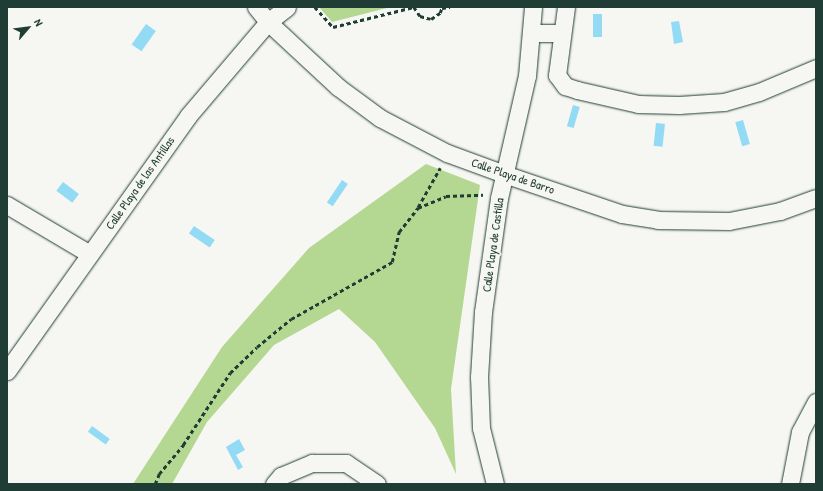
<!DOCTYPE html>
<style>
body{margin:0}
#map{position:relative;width:823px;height:491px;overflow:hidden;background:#f6f6f2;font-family:"Patrick Hand",sans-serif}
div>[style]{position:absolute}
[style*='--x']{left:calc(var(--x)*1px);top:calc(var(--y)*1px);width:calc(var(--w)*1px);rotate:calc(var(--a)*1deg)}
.green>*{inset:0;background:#b4d792}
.water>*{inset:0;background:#93daf5;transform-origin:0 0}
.path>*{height:2.5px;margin-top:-1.25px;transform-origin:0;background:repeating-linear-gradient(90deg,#1f3d34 0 4px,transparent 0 7px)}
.roads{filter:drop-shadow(0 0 1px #1f3d34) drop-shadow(0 0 1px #1f3d34)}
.minor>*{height:17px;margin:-8.5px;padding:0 8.5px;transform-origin:8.5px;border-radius:8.5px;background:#f6f6f2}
span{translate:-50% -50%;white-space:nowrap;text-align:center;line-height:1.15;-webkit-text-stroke:3.5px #f6f6f2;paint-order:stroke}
.street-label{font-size:12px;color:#1f3d34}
.frame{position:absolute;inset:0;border:8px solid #1f3d34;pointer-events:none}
.north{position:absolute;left:8px;top:8px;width:40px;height:40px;-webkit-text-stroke:3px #f6f6f2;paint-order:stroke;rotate:62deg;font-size:11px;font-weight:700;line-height:16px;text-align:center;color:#1f3d34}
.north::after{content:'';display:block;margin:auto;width:14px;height:18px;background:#1f3d34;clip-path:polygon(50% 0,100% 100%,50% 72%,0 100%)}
</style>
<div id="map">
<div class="green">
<div style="clip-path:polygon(319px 7px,391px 7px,332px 22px)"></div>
<div style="clip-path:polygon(426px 164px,480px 185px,451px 389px,456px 474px,435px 428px,375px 342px,339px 309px,274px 345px,207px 422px,172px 484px,133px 484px,222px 347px,309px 248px)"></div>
</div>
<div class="water">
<div style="left:593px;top:14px;width:9px;height:23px"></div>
<div style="clip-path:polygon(679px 21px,683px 42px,674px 44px,671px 22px)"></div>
<div style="left:146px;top:24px;width:12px;height:25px;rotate:35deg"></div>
<div style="left:573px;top:105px;width:7px;height:22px;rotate:16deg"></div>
<div style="left:743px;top:120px;width:25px;height:8px;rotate:74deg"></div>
<div style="left:656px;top:123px;width:9px;height:23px;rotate:6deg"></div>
<div style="left:342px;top:180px;width:7px;height:27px;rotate:34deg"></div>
<div style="left:63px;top:182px;width:20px;height:11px;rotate:37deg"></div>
<div style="left:194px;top:226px;width:25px;height:9px;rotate:34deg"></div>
<div style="left:92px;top:426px;width:22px;height:7px;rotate:36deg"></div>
<div style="clip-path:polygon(239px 439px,245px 450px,236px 455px,243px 467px,238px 470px,226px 447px)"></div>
</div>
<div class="path">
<div style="--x:315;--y:7;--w:27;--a:48"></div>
<div style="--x:333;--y:27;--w:83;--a:-13.9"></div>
<div style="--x:414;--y:7;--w:11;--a:56"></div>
<div style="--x:420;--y:16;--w:11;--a:15"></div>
<div style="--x:431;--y:19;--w:11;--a:-34"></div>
<div style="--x:440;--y:13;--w:6;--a:-72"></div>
<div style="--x:442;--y:8;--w:8;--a:-7"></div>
<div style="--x:418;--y:207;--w:45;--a:-60.6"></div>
<div style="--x:155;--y:484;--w:11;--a:-68"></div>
<div style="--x:159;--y:474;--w:38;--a:-50"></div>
<div style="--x:183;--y:445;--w:86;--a:-56.9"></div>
<div style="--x:230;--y:373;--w:37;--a:-44"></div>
<div style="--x:257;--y:347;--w:44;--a:-39.5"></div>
<div style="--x:291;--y:319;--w:116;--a:-29.4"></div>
<div style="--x:392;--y:262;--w:31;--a:-77"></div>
<div style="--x:399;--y:232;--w:31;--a:-52"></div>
<div style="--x:418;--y:208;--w:30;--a:-23"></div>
<div style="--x:446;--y:196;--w:37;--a:-2"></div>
</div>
<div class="roads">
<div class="minor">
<div style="--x:256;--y:7;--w:19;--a:51"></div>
<div style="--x:268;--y:22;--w:96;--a:42.9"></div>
<div style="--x:338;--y:87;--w:52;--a:36.4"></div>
<div style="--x:380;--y:118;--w:76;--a:27.6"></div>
<div style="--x:447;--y:153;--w:61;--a:20.2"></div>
<div style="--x:504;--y:174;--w:125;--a:18.7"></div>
<div style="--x:622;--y:214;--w:36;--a:9"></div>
<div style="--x:658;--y:220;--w:71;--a:0.8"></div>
<div style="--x:729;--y:221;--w:52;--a:-11.1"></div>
<div style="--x:780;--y:211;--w:38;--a:-20"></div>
<div style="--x:566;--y:7;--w:69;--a:97.5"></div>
<div style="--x:557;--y:75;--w:14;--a:54"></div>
<div style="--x:565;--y:86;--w:13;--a:18"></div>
<div style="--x:577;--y:90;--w:63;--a:12.9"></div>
<div style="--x:638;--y:104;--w:41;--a:1.4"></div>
<div style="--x:679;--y:105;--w:45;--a:-3.8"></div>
<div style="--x:724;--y:102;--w:36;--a:-16"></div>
<div style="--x:759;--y:92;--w:62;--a:-22.8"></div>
<div style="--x:532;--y:33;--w:29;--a:0"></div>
<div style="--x:7;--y:205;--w:96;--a:30.6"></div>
<div style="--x:7;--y:371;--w:313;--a:-54.6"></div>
<div style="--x:188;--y:116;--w:123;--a:-49.6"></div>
<div style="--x:268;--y:22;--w:24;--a:-38"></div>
<div style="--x:274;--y:484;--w:11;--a:-49"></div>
<div style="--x:281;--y:476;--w:34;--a:-23"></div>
<div style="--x:312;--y:463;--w:34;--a:0"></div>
<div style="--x:346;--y:463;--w:37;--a:34"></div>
<div style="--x:495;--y:484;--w:58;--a:-104"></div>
<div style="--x:481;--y:428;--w:51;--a:-92.2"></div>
<div style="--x:479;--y:377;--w:65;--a:-86.5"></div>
<div style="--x:483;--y:312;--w:115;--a:-82"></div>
<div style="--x:499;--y:198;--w:125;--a:-77.1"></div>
<div style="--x:527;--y:76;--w:69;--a:-85"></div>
<div style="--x:790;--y:484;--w:53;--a:-79.1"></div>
<div style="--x:800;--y:432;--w:34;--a:-62"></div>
</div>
</div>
<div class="street-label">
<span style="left:513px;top:176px;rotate:19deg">Calle Playa de Barro</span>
<span style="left:140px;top:183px;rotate:-55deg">Calle Playa de las Antillas</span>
<span style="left:493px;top:245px;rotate:-82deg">Calle Playa de Castilla</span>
</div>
<div class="frame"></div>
<div class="north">N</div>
</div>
